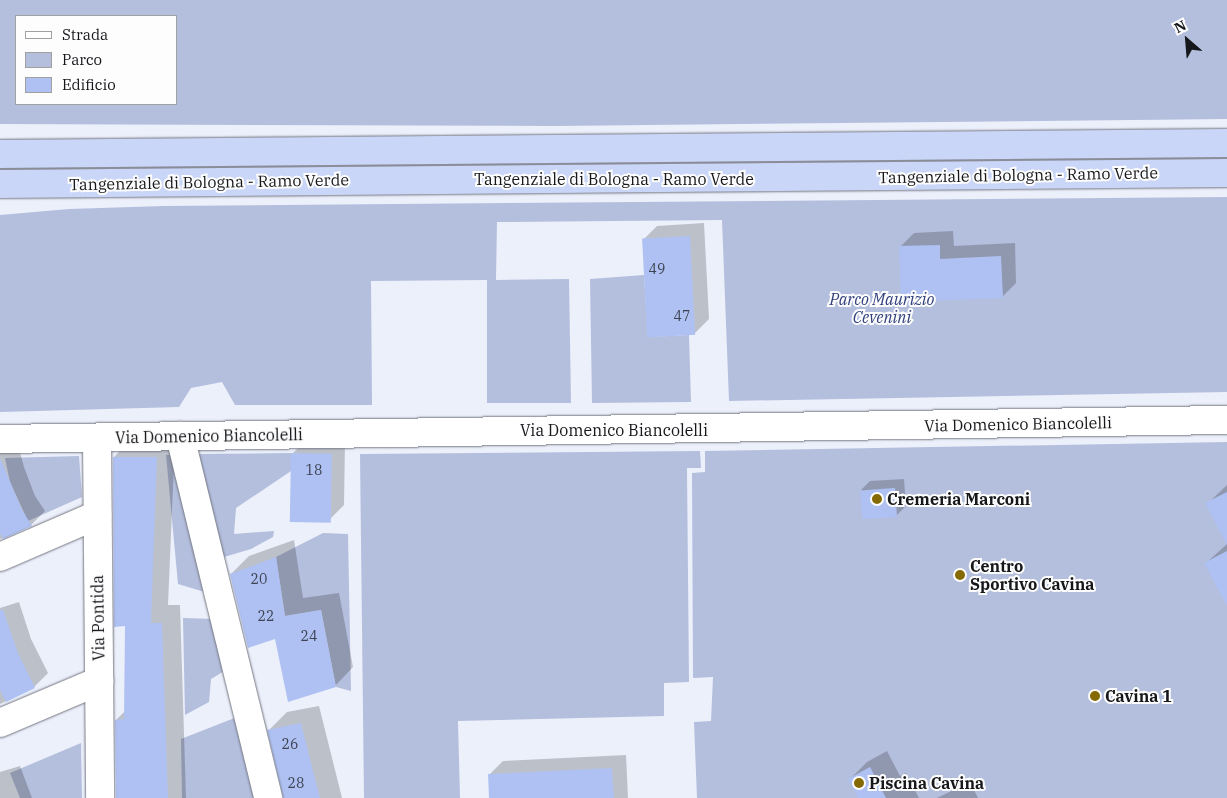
<!DOCTYPE html>
<style>
body{margin:0}
#map{position:relative;width:1227px;height:798px;overflow:hidden;background:#ecf0fb;font-family:"IBM Plex Serif",serif}
div>[style]{position:absolute}
[style*='--x']{left:calc(var(--x)*1px);top:calc(var(--y)*1px);width:calc(var(--w)*1px);rotate:calc(var(--a)*1deg)}
.green>*{inset:0;background:#b4bedd}
.shadow>*{inset:0;background:#0003}
.building>*{inset:0;background:#afc1f2;transform-origin:0 0}
.roads{filter:drop-shadow(0 0 1px #737680) drop-shadow(0 0 1px #737680)}
.minor>*{height:28px;margin:-14px;padding:0 14px;transform-origin:14px;border-radius:14px;background:#fff}
.highway>*{height:28px;margin:-14px;padding:0 14px;transform-origin:14px;border-radius:14px;background:#cad6f7}
.dots>*{width:14px;height:14px;translate:-50% -50%;box-sizing:border-box;border:2px solid #fdfdfd;border-radius:50%}
span{translate:-50% -50%;white-space:nowrap;text-align:center;line-height:1.15;-webkit-text-stroke:4px #fdfdfd;paint-order:stroke}
.number-label{font-size:14px;color:#3c4251}
.number-label span{-webkit-text-stroke-width:0}
.street-label{font-size:16px;color:#16171b}
.park-label{font-size:16px;color:#31417d;font-style:italic}
.poi-label{font-size:16px;color:#16171b;font-weight:700}
.left{translate:0 -50%;text-align:left}
.legend{position:absolute;left:15px;top:15px;width:162px;height:90px;box-sizing:border-box;background:#fdfdfd;border:1px solid #a1a1a3;margin:0;padding:6px 9px;list-style:none;font-size:15px;color:#16171b}
.legend li{display:flex;align-items:center;gap:10px;height:25px}
.legend b{width:25px;border:1px solid #a1a1a3}
.north{position:absolute;left:1162px;top:15px;width:50px;height:50px;-webkit-text-stroke:4px #fdfdfd;paint-order:stroke;rotate:333deg;font-size:14px;font-weight:700;line-height:20px;text-align:center;color:#16171b}
.north::after{content:'';display:block;margin:auto;width:18px;height:22px;background:#16171b;clip-path:polygon(50% 0,100% 100%,50% 72%,0 100%)}
</style>
<div id="map">
<div class="green">
<div style="clip-path:polygon(evenodd,0 0,1227px 0,1227px 119px,555px 126px,0 124px,0 0,16px 16px,176px 16px,176px 104px,16px 104px,16px 16px)"></div>
<div style="clip-path:polygon(1227px 197px,1227px 392px,729px 401px,722px 220px,497px 222px,496px 280px,569px 279px,571px 403px,487px 403px,487px 280px,371px 281px,372px 405px,235px 405px,222px 382px,191px 388px,179px 407px,0 412px,0 215px,69px 209px,164px 206px)"></div>
<div style="clip-path:polygon(644px 275px,648px 337px,689px 335px,691px 402px,592px 403px,590px 279px)"></div>
<div style="clip-path:polygon(1227px 442px,1227px 798px,697px 798px,694px 722px,711px 721px,713px 677px,693px 678px,692px 473px,705px 472px,705px 451px)"></div>
<div style="clip-path:polygon(700px 451px,701px 468px,687px 468px,689px 682px,664px 683px,664px 716px,458px 721px,460px 798px,364px 798px,360px 454px)"></div>
<div style="clip-path:polygon(291px 453px,291px 471px,236px 508px,234px 534px,274px 531px,273px 537px,251px 549px,224px 557px,197px 457px,200px 454px)"></div>
<div style="clip-path:polygon(166px 455px,175px 455px,208px 593px,178px 584px)"></div>
<div style="clip-path:polygon(79px 456px,82px 497px,28px 521px,10px 482px,5px 458px)"></div>
<div style="clip-path:polygon(323px 533px,348px 534px,351px 691px,336px 687px,321px 610px,285px 616px,276px 557px)"></div>
<div style="clip-path:polygon(183px 618px,214px 619px,226px 670px,211px 679px,209px 702px,185px 715px)"></div>
<div style="clip-path:polygon(237px 717px,256px 798px,182px 798px,181px 739px)"></div>
<div style="clip-path:polygon(81px 743px,82px 798px,20px 798px,10px 773px)"></div>
</div>
<div class="shadow">
<div style="clip-path:polygon(704px 223px,709px 319px,695px 333px,643px 240px,657px 226px)"></div>
<div style="clip-path:polygon(953px 231px,954px 246px,1015px 243px,1016px 283px,1002px 297px,900px 247px,914px 233px)"></div>
<div style="clip-path:polygon(132px 439px,175px 439px,168px 605px,180px 605px,186px 798px,117px 798px,116px 720px,125px 711px,126px 625px,114px 457px)"></div>
<div style="clip-path:polygon(306px 440px,345px 440px,344px 505px,330px 519px,292px 454px)"></div>
<div style="clip-path:polygon(18px 445px,24px 467px,35px 496px,45px 511px,31px 525px,0 539px,0 450px)"></div>
<div style="clip-path:polygon(904px 479px,906px 506px,896px 516px,861px 490px,870px 481px)"></div>
<div style="clip-path:polygon(1227px 485px,1227px 542px,1207px 504px)"></div>
<div style="clip-path:polygon(294px 540px,303px 598px,339px 593px,353px 667px,335px 686px,276px 637px,231px 574px,249px 556px)"></div>
<div style="clip-path:polygon(1227px 544px,1227px 604px,1205px 564px)"></div>
<div style="clip-path:polygon(19px 602px,31px 639px,48px 673px,34px 687px,0 704px,0 608px)"></div>
<div style="clip-path:polygon(319px 706px,342px 798px,284px 798px,269px 730px,287px 712px)"></div>
<div style="clip-path:polygon(887px 751px,900px 776px,906px 773px,919px 798px,860px 798px,850px 779px,867px 762px)"></div>
<div style="clip-path:polygon(626px 755px,628px 798px,490px 798px,489px 775px,503px 761px)"></div>
<div style="clip-path:polygon(20px 766px,32px 798px,0 798px,0 772px)"></div>
<div style="clip-path:polygon(970px 782px,978px 798px,937px 798px)"></div>
</div>
<div class="building">
<div style="left:690px;top:236px;width:99px;height:48px;rotate:87deg"></div>
<div style="clip-path:polygon(940px 245px,940px 259px,1001px 256px,1003px 298px,901px 302px,899px 246px)"></div>
<div style="left:291px;top:453px;width:41px;height:69px;rotate:1deg"></div>
<div style="clip-path:polygon(113px 457px,157px 457px,151px 623px,162px 623px,168px 798px,116px 798px,115px 720px,124px 719px,125px 626px,114px 627px)"></div>
<div style="clip-path:polygon(0 458px,22px 510px,32px 526px,3px 539px,0 533px)"></div>
<div style="left:895px;top:488px;width:29px;height:35px;rotate:86deg"></div>
<div style="clip-path:polygon(1227px 492px,1227px 545px,1205px 503px)"></div>
<div style="clip-path:polygon(1227px 551px,1227px 606px,1204px 563px)"></div>
<div style="clip-path:polygon(276px 557px,285px 616px,321px 610px,336px 687px,288px 702px,275px 639px,248px 648px,230px 574px)"></div>
<div style="clip-path:polygon(0 610px,3px 610px,18px 653px,35px 688px,6px 702px,0 690px)"></div>
<div style="clip-path:polygon(301px 723px,320px 798px,283px 798px,267px 730px)"></div>
<div style="clip-path:polygon(870px 767px,886px 798px,858px 798px,848px 779px)"></div>
<div style="clip-path:polygon(612px 768px,614px 798px,489px 798px,488px 774px)"></div>
</div>
<div class="roads">
<div class="minor">
<div style="--x:180;--y:436;--w:373;--a:76.3"></div>
<div style="--x:97;--y:438;--w:360;--a:89.5"></div>
<div style="--x:0;--y:439;--w:1227;--a:-0.89"></div>
<div style="--x:0;--y:557;--w:106;--a:-23.4"></div>
<div style="--x:0;--y:723;--w:108;--a:-23"></div>
</div>
<div class="highway">
<div style="--x:0;--y:154;--w:1227;--a:-0.51"></div>
<div style="--x:0;--y:184;--w:1227;--a:-0.51"></div>
</div>
</div>
<div class="dots">
<div style="left:877px;top:499px;background:#856902"></div>
<div style="left:960px;top:575px;background:#856902"></div>
<div style="left:1095px;top:696px;background:#856902"></div>
<div style="left:859px;top:783px;background:#856902"></div>
</div>
<div class="number-label">
<span style="left:657px;top:269px">49</span>
<span style="left:682px;top:316px">47</span>
<span style="left:314px;top:470px">18</span>
<span style="left:259px;top:579px">20</span>
<span style="left:266px;top:616px">22</span>
<span style="left:309px;top:636px">24</span>
<span style="left:290px;top:744px">26</span>
<span style="left:296px;top:783px">28</span>
</div>
<div class="street-label">
<span style="left:1018px;top:175px;rotate:-1deg">Tangenziale di Bologna - Ramo Verde</span>
<span style="left:614px;top:179px">Tangenziale di Bologna - Ramo Verde</span>
<span style="left:209px;top:182px;rotate:-1deg">Tangenziale di Bologna - Ramo Verde</span>
<span style="left:1018px;top:424px;rotate:-1deg">Via Domenico Biancolelli</span>
<span style="left:614px;top:430px">Via Domenico Biancolelli</span>
<span style="left:209px;top:436px;rotate:-1deg">Via Domenico Biancolelli</span>
<span style="left:98px;top:618px;rotate:-91deg">Via Pontida</span>
</div>
<div class="park-label">
<span style="left:882px;top:308px">Parco Maurizio<br>Cevenini</span>
</div>
<div class="poi-label">
<span class="left" style="left:887px;top:499px">Cremeria Marconi</span>
<span class="left" style="left:970px;top:575px">Centro<br>Sportivo Cavina</span>
<span class="left" style="left:1105px;top:696px">Cavina 1</span>
<span class="left" style="left:869px;top:783px">Piscina Cavina</span>
</div>
<ul class="legend">
<li><b style="height:6px;background:#fff"></b>Strada</li>
<li><b style="height:14px;background:#b4bedd"></b>Parco</li>
<li><b style="height:14px;background:#afc1f2"></b>Edificio</li>
</ul>
<div class="north">N</div>
</div>
